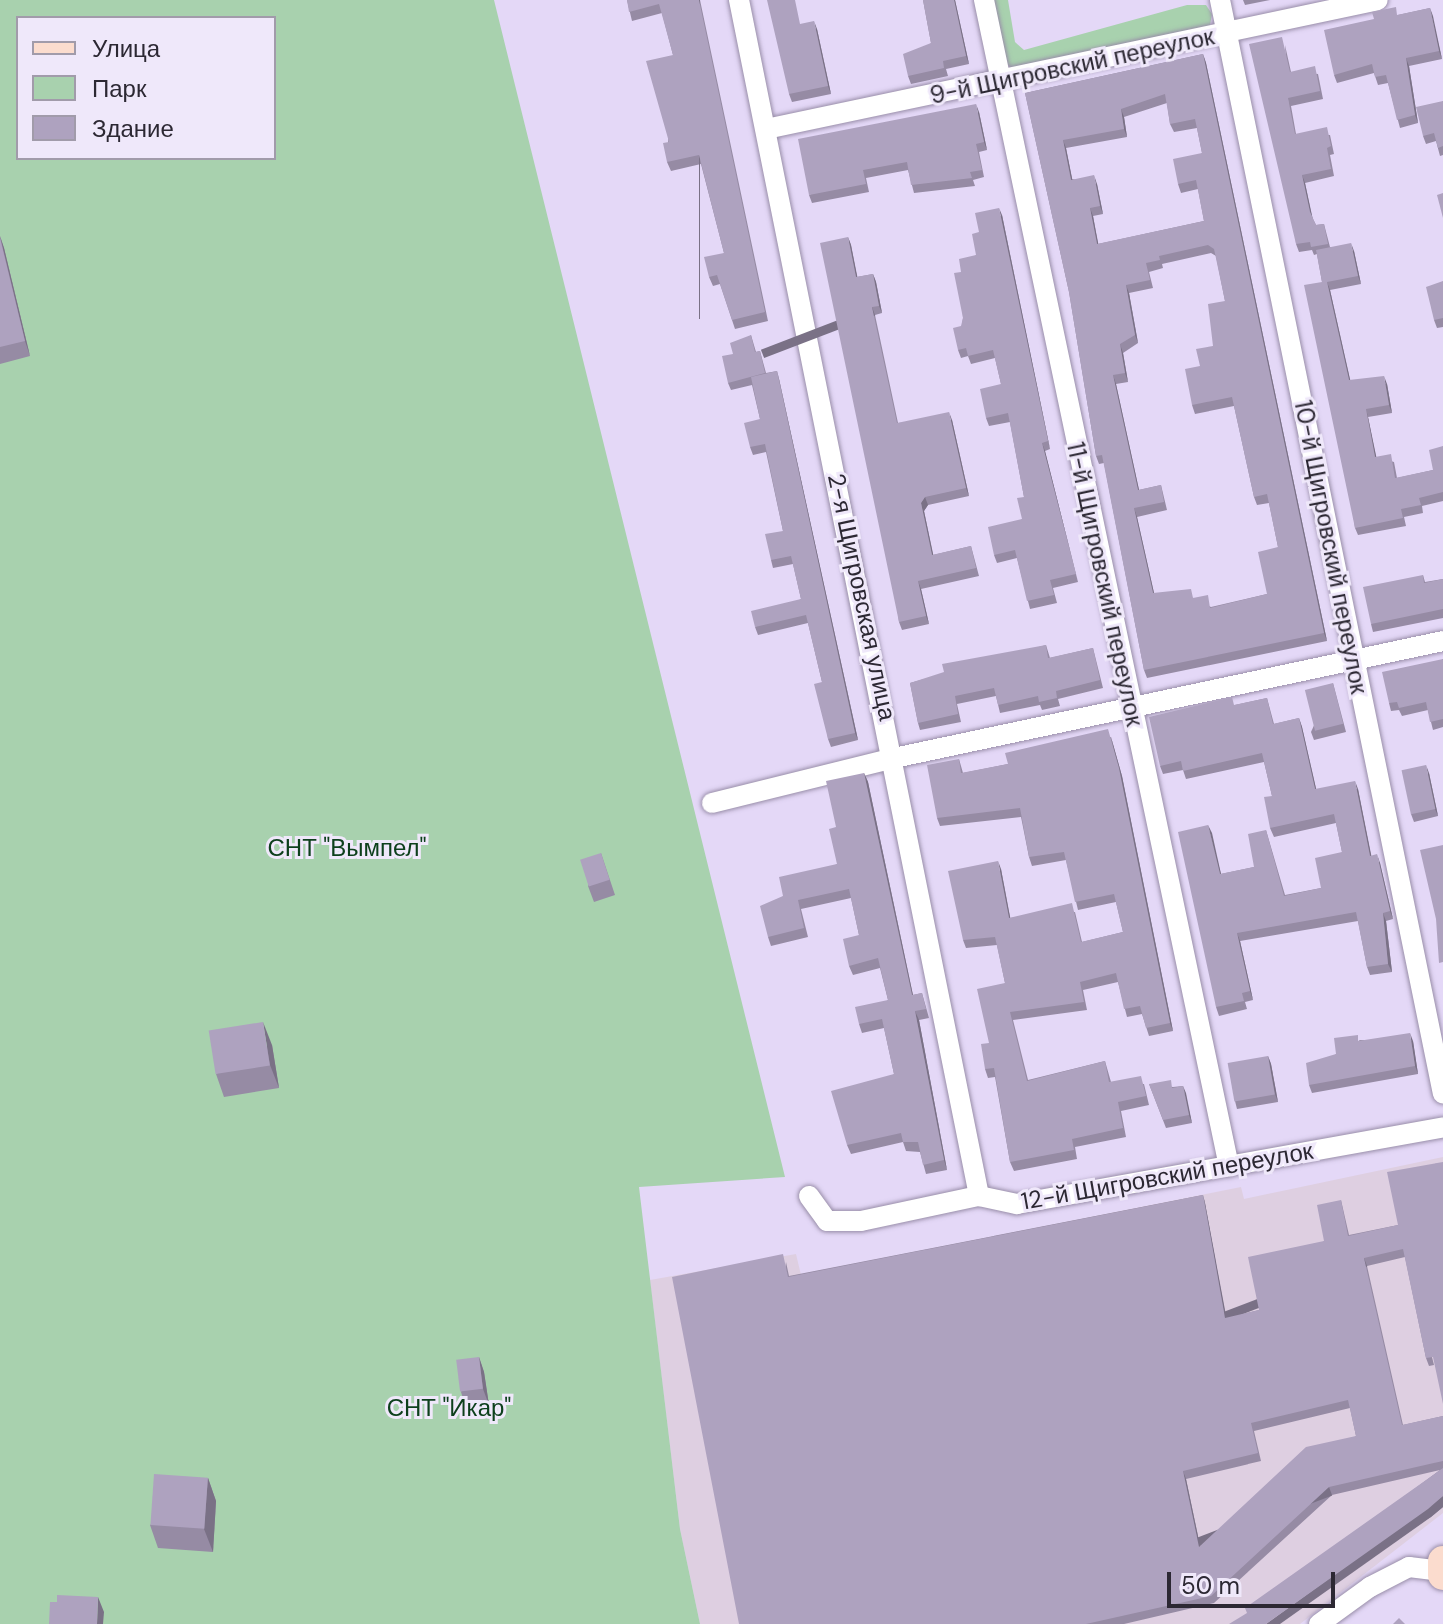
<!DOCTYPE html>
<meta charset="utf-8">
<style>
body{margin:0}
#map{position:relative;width:1443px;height:1624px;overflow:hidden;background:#e4d8f7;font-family:"DM Sans",sans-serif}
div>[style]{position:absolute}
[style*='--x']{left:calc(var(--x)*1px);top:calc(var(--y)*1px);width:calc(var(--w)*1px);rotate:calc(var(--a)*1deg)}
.industrial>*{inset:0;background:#decfe1}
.green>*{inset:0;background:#a8d1ae}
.roads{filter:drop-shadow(0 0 2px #998ea9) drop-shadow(0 0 2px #998ea9)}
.street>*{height:20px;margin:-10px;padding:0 10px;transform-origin:10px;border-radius:10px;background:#fff}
.secondary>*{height:30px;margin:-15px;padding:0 15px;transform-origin:15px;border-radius:15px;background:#fbdcce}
.wall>*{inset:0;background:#968ba4}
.shaded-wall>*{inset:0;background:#7a7186;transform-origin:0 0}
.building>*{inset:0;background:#aea2bf;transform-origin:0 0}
span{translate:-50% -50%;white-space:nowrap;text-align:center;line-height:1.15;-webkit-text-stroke:6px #efe8fa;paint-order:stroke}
.street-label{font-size:24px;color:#2c2833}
.park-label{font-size:24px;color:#0d401c}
.legend{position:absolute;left:16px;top:16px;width:260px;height:144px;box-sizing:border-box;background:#efe8fa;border:2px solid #a19baa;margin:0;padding:10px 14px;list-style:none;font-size:24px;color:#2c2833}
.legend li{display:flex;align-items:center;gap:16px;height:40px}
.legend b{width:40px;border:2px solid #a19baa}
.scale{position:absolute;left:1167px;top:1572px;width:168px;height:36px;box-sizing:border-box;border:4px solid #2c2833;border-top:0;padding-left:10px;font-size:24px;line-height:28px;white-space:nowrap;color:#2c2833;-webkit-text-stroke:6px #efe8fa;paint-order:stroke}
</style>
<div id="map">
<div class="industrial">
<div style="clip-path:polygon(1443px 1157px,1443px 1513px,1300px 1624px,700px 1624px,680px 1529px,650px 1280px,796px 1254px,801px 1275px,1241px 1187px,1244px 1199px)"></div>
</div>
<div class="green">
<div style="clip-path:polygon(evenodd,0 0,494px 0,785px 1177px,639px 1187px,680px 1529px,700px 1624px,0 1624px,0 0,18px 18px,274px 18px,274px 158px,18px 158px,18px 18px)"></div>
<div style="clip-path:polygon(989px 0,1008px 0,1015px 42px,1024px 50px,1187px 5px,1206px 5px,1212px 14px,1210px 25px,1200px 32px,1014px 70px,1001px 59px)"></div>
</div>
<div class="roads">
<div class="street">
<div style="--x:739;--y:0;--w:1220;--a:78.65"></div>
<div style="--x:984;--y:0;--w:1192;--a:78.14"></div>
<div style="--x:1220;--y:0;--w:1116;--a:78.48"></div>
<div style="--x:766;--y:129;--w:625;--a:-11.9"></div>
<div style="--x:712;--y:803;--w:187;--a:-13.9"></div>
<div style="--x:894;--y:758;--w:561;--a:-12.03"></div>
<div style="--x:809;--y:1196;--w:31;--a:54"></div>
<div style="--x:827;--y:1221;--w:34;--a:0"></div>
<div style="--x:861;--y:1221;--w:121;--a:-12"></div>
<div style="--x:979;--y:1196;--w:39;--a:12"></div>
<div style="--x:1017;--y:1204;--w:433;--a:-10.2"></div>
<div style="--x:1319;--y:1624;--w:63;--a:-36"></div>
<div style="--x:1370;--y:1587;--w:44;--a:-27.1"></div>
<div style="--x:1409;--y:1567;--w:33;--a:7"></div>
</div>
<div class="secondary">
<div style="--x:1443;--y:1561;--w:14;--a:90"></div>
</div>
</div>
<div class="wall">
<div style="clip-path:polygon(627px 0,700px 0,768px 321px,735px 329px,720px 284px,713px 286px,709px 277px,724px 253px,701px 164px,671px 171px,667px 162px,673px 55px,662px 13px,632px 21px)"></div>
<div style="clip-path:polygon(923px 0,955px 0,969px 64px,946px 69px,948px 76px,911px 84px,908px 76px,931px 43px)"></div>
<div style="clip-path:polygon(1243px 0,1270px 0,1245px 5px)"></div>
<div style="clip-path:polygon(1430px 8px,1442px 59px,1409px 66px,1418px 123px,1400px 128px,1388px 83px,1378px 85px,1374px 73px,1337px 83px,1334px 75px,1398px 15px)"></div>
<div style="clip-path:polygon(801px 24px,817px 29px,831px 94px,792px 102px,789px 94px)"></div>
<div style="clip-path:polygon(1285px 45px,1291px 72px,1318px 74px,1323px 99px,1291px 106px,1296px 134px,1330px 135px,1334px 154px,1330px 155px,1334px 176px,1305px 183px,1312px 217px,1316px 225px,1324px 224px,1330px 247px,1354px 251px,1361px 284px,1330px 290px,1350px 380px,1387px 384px,1392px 413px,1368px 417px,1376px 457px,1394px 462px,1397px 478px,1433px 470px,1443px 446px,1443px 501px,1422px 506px,1423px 513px,1404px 517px,1406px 526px,1358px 535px,1355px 528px,1322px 282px,1317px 254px,1314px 255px,1312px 250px,1299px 252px,1296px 244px)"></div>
<div style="clip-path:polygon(evenodd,1203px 54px,1206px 63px,1327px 641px,1147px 678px,1144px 670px,1104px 463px,1099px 464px,1096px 456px,1069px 292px,1025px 93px,1203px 54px,1167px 103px,1170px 124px,1174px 132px,1197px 128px,1202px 153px,1178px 184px,1181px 193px,1198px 189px,1204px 221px,1098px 244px,1093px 216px,1103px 214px,1097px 184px,1072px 179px,1066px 148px,1127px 137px,1124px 117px,1167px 103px,1203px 54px,1211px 253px,1216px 256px,1225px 301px,1213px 346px,1200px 366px,1192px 405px,1195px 414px,1234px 406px,1254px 497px,1257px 505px,1269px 503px,1278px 547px,1267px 594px,1211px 607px,1194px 598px,1154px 593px,1137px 517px,1167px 510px,1161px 485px,1139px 490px,1116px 384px,1128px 382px,1123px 353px,1138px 343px,1129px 293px,1153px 288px,1149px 272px,1163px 268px,1162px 264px,1211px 253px)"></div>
<div style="clip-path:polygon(1443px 101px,1443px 155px,1440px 156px,1436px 141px,1426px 144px,1423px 136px)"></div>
<div style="clip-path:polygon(979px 112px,987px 150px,979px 152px,984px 177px,973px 180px,975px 186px,914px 193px,908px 170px,866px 178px,869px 192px,812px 203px,809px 195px)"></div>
<div style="clip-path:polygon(1002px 215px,1050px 449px,1045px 451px,1078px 582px,1053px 588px,1057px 603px,1030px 609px,1017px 558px,997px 563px,994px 555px,1022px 519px,1024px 497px,1010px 422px,989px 426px,986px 418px,1001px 384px,995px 358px,971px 364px,968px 356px,961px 358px,958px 350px,963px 318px,961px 272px,976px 255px,979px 232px)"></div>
<div style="clip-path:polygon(0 236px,4px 248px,30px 356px,0 364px)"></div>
<div style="clip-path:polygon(848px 237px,851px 245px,857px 277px,873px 274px,876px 282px,882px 313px,875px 315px,898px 423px,952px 420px,969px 496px,928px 505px,924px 511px,933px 555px,971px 546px,979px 576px,921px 589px,929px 624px,902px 630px,899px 622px)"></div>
<div style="clip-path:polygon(1443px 281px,1443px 327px,1437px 328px,1434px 320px)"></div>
<div style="clip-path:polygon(751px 335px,756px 352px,760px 351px,766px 373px,777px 371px,779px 379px,858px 740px,831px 747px,828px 739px,822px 682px,808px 623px,758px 635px,755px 627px,801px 599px,793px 564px,773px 568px,771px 560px,783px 531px,766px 452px,753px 455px,750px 447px,760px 419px,752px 385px,731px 390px,728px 383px,733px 354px)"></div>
<div style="clip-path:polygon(1423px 575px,1425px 582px,1443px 579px,1443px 618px,1373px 632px,1371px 624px)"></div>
<div style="clip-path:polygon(1046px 645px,1050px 658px,1093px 648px,1103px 688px,1058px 699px,1060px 706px,1042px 710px,1040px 705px,1000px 713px,996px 696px,957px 704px,961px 722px,920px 730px,918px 723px,910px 683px)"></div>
<div style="clip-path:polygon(1443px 659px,1443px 727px,1433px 730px,1428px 710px,1402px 716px,1399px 710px,1391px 711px,1389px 703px)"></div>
<div style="clip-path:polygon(1333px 683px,1346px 732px,1314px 740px,1311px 732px)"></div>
<div style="clip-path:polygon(1267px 698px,1274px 724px,1299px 718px,1302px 727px,1316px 789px,1358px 789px,1371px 856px,1380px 863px,1393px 919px,1386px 921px,1392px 972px,1370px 975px,1367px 967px,1358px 921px,1240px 941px,1253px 1000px,1245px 1002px,1247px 1009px,1219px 1016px,1216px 1007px,1208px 825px,1221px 874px,1254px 867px,1266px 830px,1285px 895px,1321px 888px,1342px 852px,1336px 823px,1274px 837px,1270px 828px,1272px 796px,1264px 762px,1186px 779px,1183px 770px,1163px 774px,1160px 766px,1235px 705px)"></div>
<div style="clip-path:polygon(1111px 737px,1122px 776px,1173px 1031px,1149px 1036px,1142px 1014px,1127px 1017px,1118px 982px,1083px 990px,1087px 1010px,1013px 1020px,1028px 1080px,1105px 1061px,1111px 1082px,1144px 1084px,1149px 1105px,1121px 1111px,1126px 1137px,1075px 1147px,1077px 1159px,1014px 1171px,1010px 1162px,995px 1077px,988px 1078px,985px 1069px,989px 1043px,1005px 983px,997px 945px,966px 948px,963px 940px,1001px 869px,1010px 918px,1075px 912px,1082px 942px,1123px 932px,1116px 902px,1078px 910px,1066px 860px,1032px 866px,1029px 857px,1021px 817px,940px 826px,937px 818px,959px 759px,963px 773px,1008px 764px)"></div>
<div style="clip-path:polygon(864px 773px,868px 782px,913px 995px,922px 993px,929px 1018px,919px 1020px,947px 1170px,926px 1174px,920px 1152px,906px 1151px,903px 1142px,851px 1154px,847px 1145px,894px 1074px,884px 1028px,862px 1033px,859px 1024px,888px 1000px,880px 968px,853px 975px,849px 966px,859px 935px,851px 898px,801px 909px,808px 937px,771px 946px,768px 937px,783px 896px,837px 864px,836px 827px)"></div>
<div style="clip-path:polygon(1429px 773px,1438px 816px,1414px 822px,1411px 814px)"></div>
<div style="clip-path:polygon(601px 853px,615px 895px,594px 902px,588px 886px)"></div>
<div style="clip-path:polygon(1360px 1040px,1413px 1041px,1418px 1074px,1312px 1093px,1309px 1085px,1336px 1054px)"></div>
<div style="clip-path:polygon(272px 1045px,279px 1088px,224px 1097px,216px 1074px)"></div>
<div style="clip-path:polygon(1268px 1056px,1271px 1064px,1278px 1102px,1237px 1109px,1235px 1101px)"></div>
<div style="clip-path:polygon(1149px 1084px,1173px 1087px,1183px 1086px,1192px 1123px,1166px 1128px)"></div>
<div style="clip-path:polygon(evenodd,1203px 1195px,1205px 1203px,1226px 1318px,1259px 1310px,1324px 1241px,1341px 1200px,1349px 1235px,1398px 1225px,1434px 1365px,1429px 1366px,1426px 1358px,1405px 1257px,1367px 1266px,1403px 1425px,1443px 1416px,1443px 1507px,1431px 1517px,1247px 1613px,1440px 1470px,1332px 1495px,1214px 1603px,1124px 1624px,739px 1624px,786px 1262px,789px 1276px,1203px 1195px,1350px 1408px,1356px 1436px,1200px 1546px,1186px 1479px,1261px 1461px,1254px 1431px,1350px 1408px)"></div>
<div style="clip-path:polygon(479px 1357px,484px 1372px,489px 1405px,466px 1408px,461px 1392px)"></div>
<div style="clip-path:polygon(208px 1478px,216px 1501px,213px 1552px,158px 1548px,150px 1525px)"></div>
</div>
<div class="shaded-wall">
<div style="left:699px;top:0;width:1px;height:319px"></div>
<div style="clip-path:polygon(954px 0,955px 0,969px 64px,966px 56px)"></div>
<div style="clip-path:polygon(1430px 8px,1433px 16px,1442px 59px,1439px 51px)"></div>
<div style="clip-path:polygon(814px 21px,817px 29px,831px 94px,828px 86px)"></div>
<div style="clip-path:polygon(1203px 54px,1206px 63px,1327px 641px,1324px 633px)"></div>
<div style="clip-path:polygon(1406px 58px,1409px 66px,1418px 123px,1415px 115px)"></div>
<div style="clip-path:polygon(976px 104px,979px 112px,987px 150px,984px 142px)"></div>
<div style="clip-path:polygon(1121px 109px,1124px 117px,1127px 137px,1124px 129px)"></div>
<div style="clip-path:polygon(1063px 140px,1066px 148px,1074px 188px,1071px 180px)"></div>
<div style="clip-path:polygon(1094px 175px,1097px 184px,1103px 214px,1100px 206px)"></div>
<div style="clip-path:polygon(1302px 175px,1305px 183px,1313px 220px,1310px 212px)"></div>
<div style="clip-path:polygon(999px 208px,1002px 215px,1050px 449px,1048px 441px)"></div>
<div style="clip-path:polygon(1090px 208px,1093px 216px,1100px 253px,1097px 244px)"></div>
<div style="clip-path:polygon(0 236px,4px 248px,30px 356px,25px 341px)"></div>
<div style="clip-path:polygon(848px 237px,851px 245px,859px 285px,856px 277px)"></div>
<div style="clip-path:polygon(1351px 243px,1354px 251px,1361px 284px,1358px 276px)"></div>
<div style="clip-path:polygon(873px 274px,876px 282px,882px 313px,879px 306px)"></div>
<div style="clip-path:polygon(1327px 282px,1330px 290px,1352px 388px,1349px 380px)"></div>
<div style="clip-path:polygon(1126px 285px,1129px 293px,1138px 343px,1135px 335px)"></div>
<div style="left:872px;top:307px;width:9px;height:119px;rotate:69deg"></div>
<div style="clip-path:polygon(1120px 344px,1123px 353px,1128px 382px,1125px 373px)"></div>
<div style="clip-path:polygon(777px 371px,779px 379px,858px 740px,855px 733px)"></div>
<div style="clip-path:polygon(1113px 375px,1116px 384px,1141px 499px,1138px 490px)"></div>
<div style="clip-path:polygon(1384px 376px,1387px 384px,1392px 413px,1389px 405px)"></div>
<div style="clip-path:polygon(1366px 409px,1368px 417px,1378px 465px,1375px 457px)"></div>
<div style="clip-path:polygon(949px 412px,952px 420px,969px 496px,966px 488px)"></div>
<div style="clip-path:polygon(1042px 443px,1045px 451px,1078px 582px,1076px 574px)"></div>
<div style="clip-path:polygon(925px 497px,928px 505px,924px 511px,935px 563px,932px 555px,921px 503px)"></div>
<div style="clip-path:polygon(1134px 508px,1137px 517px,1156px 602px,1153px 593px)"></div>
<div style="clip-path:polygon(918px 581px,921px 589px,929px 624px,926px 616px)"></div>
<div style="clip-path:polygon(1299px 718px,1302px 727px,1318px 797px,1315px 789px)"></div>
<div style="clip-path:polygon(1111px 737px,1122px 776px,1173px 1031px,1170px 1023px)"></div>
<div style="clip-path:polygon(1426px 765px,1429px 773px,1438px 816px,1435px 809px)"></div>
<div style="clip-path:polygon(864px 773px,868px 782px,915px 1005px,912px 995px)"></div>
<div style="clip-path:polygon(1355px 781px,1358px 789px,1373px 864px,1370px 856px)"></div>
<div style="clip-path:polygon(1208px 825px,1212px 833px,1223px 883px,1220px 874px)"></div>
<div style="clip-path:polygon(1377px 854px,1380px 863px,1393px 919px,1390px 911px)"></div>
<div style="clip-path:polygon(998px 861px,1001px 869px,1012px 927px,1009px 918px)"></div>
<div style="clip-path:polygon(1383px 913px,1386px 921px,1392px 972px,1388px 964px)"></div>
<div style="clip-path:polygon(1237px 933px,1240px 941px,1253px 1000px,1250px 991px)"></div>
<div style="clip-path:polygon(915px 1011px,919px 1020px,947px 1170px,944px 1160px)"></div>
<div style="clip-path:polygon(263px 1022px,272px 1045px,279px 1088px,270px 1065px)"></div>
<div style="clip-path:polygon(1410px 1033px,1413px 1041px,1418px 1074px,1415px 1066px)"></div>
<div style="clip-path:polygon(1268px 1056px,1271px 1064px,1278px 1102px,1275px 1094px)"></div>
<div style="clip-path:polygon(1183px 1086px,1186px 1093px,1192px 1123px,1189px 1115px)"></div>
<div style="clip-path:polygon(1203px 1195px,1205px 1203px,1228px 1326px,1225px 1318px)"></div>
<div style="left:1364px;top:1258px;width:9px;height:171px;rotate:69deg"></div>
<div style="clip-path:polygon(479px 1357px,484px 1372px,489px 1405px,483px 1389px)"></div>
<div style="clip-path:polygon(1183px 1471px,1186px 1479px,1202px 1555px,1199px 1547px)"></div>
<div style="clip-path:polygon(208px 1478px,216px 1501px,213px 1552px,204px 1529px)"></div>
<div style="left:1329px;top:1487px;width:9px;height:161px;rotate:69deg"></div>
<div style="clip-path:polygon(1443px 1496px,1443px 1507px,1431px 1517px,1280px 1624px,1266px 1624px)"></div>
<div style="clip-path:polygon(98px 1597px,104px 1612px,103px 1624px,97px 1624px)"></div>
</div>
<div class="building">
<div style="clip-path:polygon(627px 0,699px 0,765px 312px,732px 320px,717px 275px,709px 277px,704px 257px,724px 253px,699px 155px,667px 162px,663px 143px,669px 142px,646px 61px,673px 55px,659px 4px,629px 12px)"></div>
<div style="clip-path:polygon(767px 0,795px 0,800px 24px,814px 21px,828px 86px,789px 94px)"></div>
<div style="clip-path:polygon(923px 0,954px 0,966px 56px,943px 61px,944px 68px,908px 76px,903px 54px,931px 43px)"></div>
<div style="clip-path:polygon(1396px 7px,1397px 15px,1430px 8px,1439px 51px,1406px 58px,1415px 115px,1397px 120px,1386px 75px,1375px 77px,1372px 64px,1334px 75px,1324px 30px,1374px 19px,1372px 12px)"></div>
<div style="clip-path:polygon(1282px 37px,1290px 72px,1315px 66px,1320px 91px,1288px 98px,1295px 134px,1327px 127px,1331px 146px,1327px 148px,1331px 169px,1302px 175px,1310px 212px,1316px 225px,1324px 224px,1328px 244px,1311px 247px,1310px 242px,1296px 244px,1249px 44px)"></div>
<div style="clip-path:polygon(evenodd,1203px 54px,1324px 633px,1144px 670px,1102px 455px,1096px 456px,1069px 292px,1025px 93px,1203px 54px,1165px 94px,1170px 124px,1195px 119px,1202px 153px,1173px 159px,1178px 184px,1196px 180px,1204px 221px,1097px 244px,1090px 208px,1100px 206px,1094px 175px,1071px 180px,1063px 140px,1124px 129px,1121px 109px,1165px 94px,1203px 54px,1208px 245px,1214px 249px,1225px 301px,1208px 304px,1213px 346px,1196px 349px,1200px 366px,1185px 369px,1192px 405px,1232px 397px,1254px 497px,1267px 494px,1278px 547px,1258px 552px,1267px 594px,1210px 608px,1208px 595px,1193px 598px,1191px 589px,1153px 593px,1134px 508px,1164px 502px,1161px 485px,1138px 490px,1113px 375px,1125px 373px,1120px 344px,1135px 335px,1126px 285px,1150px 280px,1146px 263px,1160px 260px,1159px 256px,1208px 245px)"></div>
<div style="clip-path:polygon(1443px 101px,1443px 146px,1438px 148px,1434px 133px,1423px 136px,1416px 107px)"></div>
<div style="clip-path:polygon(976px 104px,984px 142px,976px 144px,982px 170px,970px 172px,972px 178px,911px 185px,907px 162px,863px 170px,866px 184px,809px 195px,798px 139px)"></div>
<div style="clip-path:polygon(1443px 193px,1443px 218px,1437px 195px)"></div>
<div style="clip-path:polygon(999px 208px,1048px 441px,1042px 443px,1076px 574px,1050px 580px,1054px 595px,1027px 601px,1015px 550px,994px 555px,988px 527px,1022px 519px,1017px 498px,1024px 497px,1008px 413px,986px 418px,980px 389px,1001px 384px,993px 350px,968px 356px,966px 348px,958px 350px,953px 328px,961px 326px,963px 318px,954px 273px,961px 272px,959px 259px,976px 255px,972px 234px,979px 232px,975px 213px)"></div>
<div style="clip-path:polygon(848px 237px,856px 277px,873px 274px,879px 306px,872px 307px,897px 423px,949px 412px,966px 488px,925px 497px,921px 503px,932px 555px,971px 546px,976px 568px,918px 581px,926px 616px,899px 622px,820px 243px)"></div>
<div style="clip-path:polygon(0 238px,25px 341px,0 347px)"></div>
<div style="clip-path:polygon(1351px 243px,1358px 276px,1327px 282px,1349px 380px,1384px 376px,1389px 405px,1366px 409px,1375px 457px,1391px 454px,1395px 478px,1433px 470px,1429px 450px,1443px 446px,1443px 492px,1419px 498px,1421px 505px,1401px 509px,1403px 518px,1355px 528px,1304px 285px,1322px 282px,1316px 250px)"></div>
<div style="clip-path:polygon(1443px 281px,1443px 318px,1434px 320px,1426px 287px)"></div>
<div style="clip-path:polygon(751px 335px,755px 352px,760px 351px,765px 373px,728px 383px,722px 356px,733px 354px,730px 343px)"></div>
<div style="clip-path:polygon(777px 371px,855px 733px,828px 739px,814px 684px,822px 682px,806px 615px,755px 627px,751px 611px,801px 599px,791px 556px,771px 560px,765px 534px,783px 531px,765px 444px,750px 447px,744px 423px,760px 419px,751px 377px)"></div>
<div style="clip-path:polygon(1423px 575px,1424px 583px,1443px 579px,1443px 609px,1371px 624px,1363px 587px)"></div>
<div style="clip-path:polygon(1046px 645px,1048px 658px,1093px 648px,1100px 680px,1056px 691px,1057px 698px,1039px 702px,1038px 696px,998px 705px,994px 688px,955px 696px,958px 714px,918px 723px,910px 683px,944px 672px,942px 664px)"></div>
<div style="clip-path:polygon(1443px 659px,1443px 719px,1430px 722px,1426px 702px,1399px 708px,1397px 702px,1389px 703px,1382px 672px)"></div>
<div style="left:1333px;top:683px;width:42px;height:29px;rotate:76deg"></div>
<div style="clip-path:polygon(1232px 697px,1234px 705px,1267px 698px,1273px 724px,1299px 718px,1315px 789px,1355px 781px,1370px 856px,1377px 854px,1390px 911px,1383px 913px,1388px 964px,1367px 967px,1356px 912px,1237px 933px,1250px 991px,1242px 993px,1244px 1001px,1216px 1007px,1178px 832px,1208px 825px,1220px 874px,1254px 867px,1248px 834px,1266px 830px,1284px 896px,1321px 888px,1315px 858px,1342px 852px,1334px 814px,1270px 828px,1264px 797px,1272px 796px,1262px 753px,1183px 771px,1181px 761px,1160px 766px,1149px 717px)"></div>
<div style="clip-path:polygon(1108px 729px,1119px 768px,1170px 1023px,1146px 1028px,1140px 1006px,1124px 1009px,1116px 973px,1080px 982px,1084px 1002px,1010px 1012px,1027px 1081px,1105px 1061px,1109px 1082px,1141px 1076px,1146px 1096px,1118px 1102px,1123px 1128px,1072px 1139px,1074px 1150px,1010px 1162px,994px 1068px,985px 1069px,981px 1044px,989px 1043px,977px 989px,1005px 983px,995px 937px,963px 940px,948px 871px,998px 861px,1009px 918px,1072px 903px,1081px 942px,1123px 932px,1114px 894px,1075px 902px,1064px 852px,1029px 857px,1020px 808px,937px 818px,927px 765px,959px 759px,961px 773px,1008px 764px,1005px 753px)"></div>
<div style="left:1426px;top:765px;width:45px;height:25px;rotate:78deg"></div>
<div style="clip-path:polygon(864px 773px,912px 995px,922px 993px,926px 1009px,915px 1011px,944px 1160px,923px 1165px,918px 1142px,903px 1142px,901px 1133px,847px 1145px,831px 1091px,894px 1074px,882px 1019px,859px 1024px,855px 1007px,888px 1000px,878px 958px,849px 966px,843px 939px,859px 935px,849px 889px,798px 900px,804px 928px,768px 937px,760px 906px,783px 896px,779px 877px,837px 864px,829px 829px,836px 827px,826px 781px)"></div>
<div style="clip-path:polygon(1443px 845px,1443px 962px,1439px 963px,1436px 919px,1420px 850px)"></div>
<div style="left:601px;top:853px;width:28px;height:22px;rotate:72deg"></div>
<div style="left:263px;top:1022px;width:44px;height:55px;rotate:81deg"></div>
<div style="clip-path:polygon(1410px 1033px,1415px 1066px,1309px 1085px,1306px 1063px,1336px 1054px,1334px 1038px,1358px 1035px,1358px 1041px)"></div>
<div style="left:1268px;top:1056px;width:39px;height:41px;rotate:80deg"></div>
<div style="clip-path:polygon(1171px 1080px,1172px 1088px,1183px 1086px,1189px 1115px,1163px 1120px,1149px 1084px)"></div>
<div style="clip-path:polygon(evenodd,1443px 1162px,1443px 1404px,1433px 1357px,1426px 1358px,1403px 1249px,1364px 1258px,1402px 1425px,1443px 1416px,1443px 1461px,1329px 1487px,1211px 1596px,1086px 1624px,739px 1624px,672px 1277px,783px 1254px,788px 1277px,1203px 1195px,1225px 1318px,1259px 1310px,1248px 1257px,1324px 1241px,1317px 1205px,1341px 1200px,1348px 1236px,1398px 1225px,1387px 1172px,1443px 1162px,1348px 1400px,1356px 1436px,1306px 1447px,1199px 1547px,1183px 1471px,1258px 1453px,1251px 1423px,1348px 1400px)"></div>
<div style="left:479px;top:1357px;width:32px;height:23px;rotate:83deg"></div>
<div style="clip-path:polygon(1443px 1468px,1443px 1496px,1428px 1509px,1266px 1624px,1229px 1624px,1247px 1613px,1245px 1608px)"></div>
<div style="left:154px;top:1474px;width:54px;height:51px;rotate:4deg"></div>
<div style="clip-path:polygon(57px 1595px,98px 1597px,97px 1624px,49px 1624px,50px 1602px,57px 1602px)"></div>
<div style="clip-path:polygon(1399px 1618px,1405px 1624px,1393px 1624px)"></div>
</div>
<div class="street-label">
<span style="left:1072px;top:66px;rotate:-12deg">9-й Щигровский переулок</span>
<span style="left:1331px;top:547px;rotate:79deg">10-й Щигровский переулок</span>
<span style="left:1105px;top:584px;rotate:78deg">11-й Щигровский переулок</span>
<span style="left:862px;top:597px;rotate:78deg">2-я Щигровская улица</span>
<span style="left:1167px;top:1176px;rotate:-10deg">12-й Щигровский переулок</span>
</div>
<div class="park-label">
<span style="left:347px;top:848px">СНТ "Вымпел"</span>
<span style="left:449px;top:1408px">СНТ "Икар"</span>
</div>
<ul class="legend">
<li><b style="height:10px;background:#fbdcce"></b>Улица</li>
<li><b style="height:22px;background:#a8d1ae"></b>Парк</li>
<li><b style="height:22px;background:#aea2bf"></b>Здание</li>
</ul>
<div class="scale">50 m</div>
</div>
